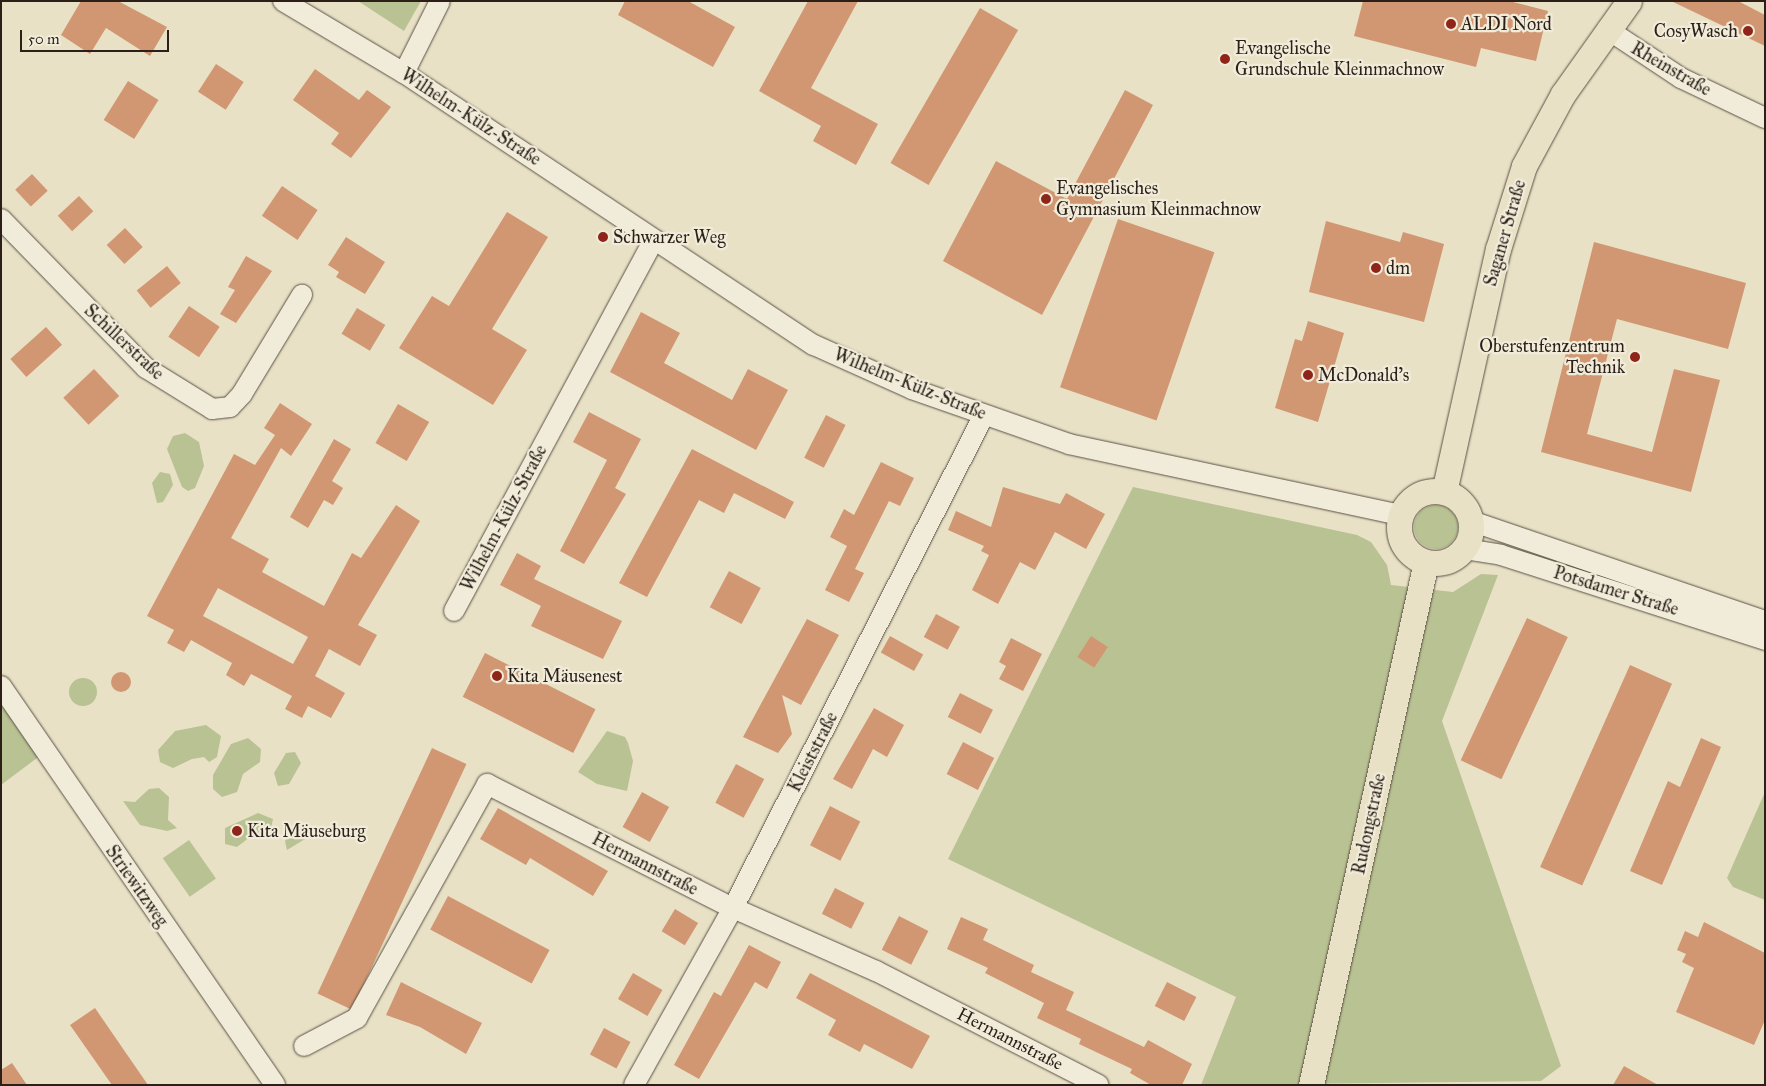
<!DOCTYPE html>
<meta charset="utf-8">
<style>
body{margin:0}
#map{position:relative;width:1766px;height:1086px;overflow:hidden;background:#e9e1c6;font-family:"IM FELL Great Primer",serif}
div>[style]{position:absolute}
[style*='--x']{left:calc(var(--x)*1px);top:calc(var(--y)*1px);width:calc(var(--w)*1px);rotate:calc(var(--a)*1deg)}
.green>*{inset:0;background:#b9c293;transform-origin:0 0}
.round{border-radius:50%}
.building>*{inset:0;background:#d19772;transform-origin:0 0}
.roads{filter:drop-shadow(0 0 1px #5a5044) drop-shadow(0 0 1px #5a5044)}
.minor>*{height:20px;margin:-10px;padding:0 10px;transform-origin:10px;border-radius:10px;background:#f1ecda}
.major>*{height:25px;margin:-12.5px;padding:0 12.5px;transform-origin:12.5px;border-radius:12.5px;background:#e9e1c6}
.major>.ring{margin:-12.5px;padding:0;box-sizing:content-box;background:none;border:25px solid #e9e1c6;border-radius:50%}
.dots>*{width:14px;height:14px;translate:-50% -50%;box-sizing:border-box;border:2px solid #f1ecda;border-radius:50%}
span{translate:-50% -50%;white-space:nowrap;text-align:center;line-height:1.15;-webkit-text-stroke:4.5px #f1ecda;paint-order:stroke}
.poi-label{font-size:18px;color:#2b1f18}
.left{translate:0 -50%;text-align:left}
.right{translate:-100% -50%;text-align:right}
.street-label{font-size:18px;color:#2b1f18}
.frame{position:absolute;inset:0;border:2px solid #2b1f18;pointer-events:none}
.scale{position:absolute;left:20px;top:30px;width:149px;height:22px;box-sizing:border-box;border:2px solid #2b1f18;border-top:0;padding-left:6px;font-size:15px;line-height:18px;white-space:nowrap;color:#2b1f18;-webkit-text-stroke:4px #f1ecda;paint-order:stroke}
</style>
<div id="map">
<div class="green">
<div style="clip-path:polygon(358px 1px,421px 1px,404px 31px)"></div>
<div style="clip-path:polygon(185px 433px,199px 442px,204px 466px,195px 488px,188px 491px,182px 487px,167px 449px,173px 436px)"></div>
<div style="clip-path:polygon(160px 472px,170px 474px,173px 485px,163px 502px,157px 503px,152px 483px)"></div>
<div style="clip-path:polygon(1133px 487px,1357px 535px,1371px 542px,1387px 565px,1391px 585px,1453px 592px,1481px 574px,1498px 575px,1442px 721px,1561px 1066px,1541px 1081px,1201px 1085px,1236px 997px,948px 859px)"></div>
<div class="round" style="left:1414px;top:505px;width:44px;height:44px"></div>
<div class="round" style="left:69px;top:678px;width:28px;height:28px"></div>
<div style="clip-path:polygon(1px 687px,45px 752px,1px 785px)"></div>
<div style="clip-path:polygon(206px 725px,221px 736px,217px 757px,209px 762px,204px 757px,192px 759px,173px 768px,160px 762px,158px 750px,175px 731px)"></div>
<div style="clip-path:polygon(607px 731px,625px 737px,628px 743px,633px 761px,627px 791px,597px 784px,578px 772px)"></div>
<div style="clip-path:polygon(248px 738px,261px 749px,260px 762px,243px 774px,237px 792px,222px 797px,213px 789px,213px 775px,231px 744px)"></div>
<div style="clip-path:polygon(295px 752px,301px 763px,289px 784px,278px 786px,274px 773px,286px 753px)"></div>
<div style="clip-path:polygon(159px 788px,169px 797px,168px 820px,177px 828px,167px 831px,140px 825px,123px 801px,135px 802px,149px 789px)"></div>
<div style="clip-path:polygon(1765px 792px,1765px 900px,1733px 887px,1727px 878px)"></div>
<div style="clip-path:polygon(258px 813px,273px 819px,270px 832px,250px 837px,237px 847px,225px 844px,225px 828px)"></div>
<div style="clip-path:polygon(304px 823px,310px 827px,310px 836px,287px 850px,285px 841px,295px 826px)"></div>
<div style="left:189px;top:840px;width:47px;height:32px;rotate:55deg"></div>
</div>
<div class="building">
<div style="clip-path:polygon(81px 1px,118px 1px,167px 27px,150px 56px,106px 28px,90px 54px,61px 35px)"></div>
<div style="clip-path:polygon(625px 1px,688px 1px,735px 27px,713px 67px,618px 15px)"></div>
<div style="clip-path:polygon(808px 1px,858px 1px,811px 88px,878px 124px,856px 165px,813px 141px,821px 126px,759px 91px)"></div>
<div style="clip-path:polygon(1363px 1px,1509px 1px,1548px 11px,1536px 61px,1481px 48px,1476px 67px,1354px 36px)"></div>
<div style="clip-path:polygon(1671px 1px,1738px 1px,1765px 15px,1765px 46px)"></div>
<div style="left:980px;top:8px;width:44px;height:179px;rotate:30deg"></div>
<div style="left:216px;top:64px;width:33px;height:33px;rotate:33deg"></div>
<div style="clip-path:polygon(315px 69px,359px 100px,367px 90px,391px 107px,351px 158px,331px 144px,339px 133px,293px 100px)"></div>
<div style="left:128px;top:81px;width:36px;height:46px;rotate:32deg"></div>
<div style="clip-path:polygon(1125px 90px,1153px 105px,1042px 315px,943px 261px,996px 161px,1067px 199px)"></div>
<div style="left:32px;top:174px;width:23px;height:23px;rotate:47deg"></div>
<div style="left:282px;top:186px;width:43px;height:36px;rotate:34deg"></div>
<div style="left:79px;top:196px;width:21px;height:29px;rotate:47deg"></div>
<div style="clip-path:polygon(507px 212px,548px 237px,492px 329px,527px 350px,493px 405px,399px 348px,432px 296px,449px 306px)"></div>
<div style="left:1118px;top:219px;width:102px;height:178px;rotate:19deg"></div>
<div style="clip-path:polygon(1326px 221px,1400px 242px,1403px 232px,1444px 244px,1424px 322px,1309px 292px)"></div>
<div style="left:125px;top:228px;width:26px;height:25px;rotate:47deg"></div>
<div style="clip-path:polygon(346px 237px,385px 262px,365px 294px,336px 277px,339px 272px,328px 265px)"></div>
<div style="clip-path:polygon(1594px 242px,1746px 283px,1728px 349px,1617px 319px,1587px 434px,1652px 452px,1674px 369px,1720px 380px,1691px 492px,1541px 452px)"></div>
<div style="clip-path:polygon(246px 256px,272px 271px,236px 323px,220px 314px,235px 290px,228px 287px)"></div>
<div style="left:167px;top:266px;width:22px;height:39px;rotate:51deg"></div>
<div style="left:189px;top:306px;width:37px;height:37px;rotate:34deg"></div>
<div style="left:357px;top:308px;width:33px;height:30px;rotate:31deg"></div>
<div style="clip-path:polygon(641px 312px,680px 333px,664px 363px,732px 400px,748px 369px,788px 390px,756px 450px,610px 372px)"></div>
<div style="clip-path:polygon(1308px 321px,1344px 333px,1318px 422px,1275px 408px,1295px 339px,1302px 341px)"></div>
<div style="left:46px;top:327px;width:24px;height:48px;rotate:48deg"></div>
<div style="left:94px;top:369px;width:37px;height:42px;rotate:47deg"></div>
<div style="clip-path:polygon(evenodd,280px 403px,312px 424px,291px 456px,281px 448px,231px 538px,269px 559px,262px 572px,324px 606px,352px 553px,361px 558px,396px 505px,420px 521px,358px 625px,377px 635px,360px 666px,329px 649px,315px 676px,345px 693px,331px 718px,308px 706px,302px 718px,285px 709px,292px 696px,251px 674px,244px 686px,226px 675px,232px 663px,191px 640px,184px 652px,167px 643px,174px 630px,147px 616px,234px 454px,255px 465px,275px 435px,264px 428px,280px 403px,218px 588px,308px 637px,293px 664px,203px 616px,218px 588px)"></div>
<div style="left:398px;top:404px;width:36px;height:45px;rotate:30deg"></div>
<div style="clip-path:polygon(589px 412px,641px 439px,615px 488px,626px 494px,584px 564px,560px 551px,607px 460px,573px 442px)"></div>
<div style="left:826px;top:415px;width:22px;height:48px;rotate:27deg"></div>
<div style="clip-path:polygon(334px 439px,351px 449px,332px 481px,343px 488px,333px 505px,324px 500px,308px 528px,290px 517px)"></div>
<div style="clip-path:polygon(692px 449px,794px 502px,785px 519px,734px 493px,724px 513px,699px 500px,647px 597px,619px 583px)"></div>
<div style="clip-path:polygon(881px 462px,914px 478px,900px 506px,889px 501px,855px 569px,864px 573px,849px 602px,825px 590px,847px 546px,830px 537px,844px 509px,854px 515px)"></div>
<div style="clip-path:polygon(1003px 487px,1060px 504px,1066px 493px,1105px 514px,1086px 549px,1055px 532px,1035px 570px,1020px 562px,998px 604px,972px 590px,989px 555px,981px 551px,984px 546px,948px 530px,956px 511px,991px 527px)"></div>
<div style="clip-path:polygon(517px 553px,541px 566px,534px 579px,622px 621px,603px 659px,531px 626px,541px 606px,500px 585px)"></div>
<div style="left:729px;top:571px;width:36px;height:41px;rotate:28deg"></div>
<div style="left:936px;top:614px;width:27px;height:26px;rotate:28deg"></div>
<div style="left:1527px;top:618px;width:45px;height:157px;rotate:25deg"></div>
<div style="clip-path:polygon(807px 619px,839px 635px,801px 705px,782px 695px,792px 734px,778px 753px,743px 737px)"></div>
<div style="left:890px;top:636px;width:38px;height:19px;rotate:29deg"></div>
<div style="left:1091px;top:636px;width:20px;height:25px;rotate:33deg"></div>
<div style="clip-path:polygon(1011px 638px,1042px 654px,1023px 691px,999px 679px,1006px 666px,999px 662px)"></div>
<div style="left:485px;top:653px;width:124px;height:49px;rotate:27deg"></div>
<div style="left:1630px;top:665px;width:46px;height:221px;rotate:24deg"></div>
<div class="round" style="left:111px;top:672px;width:20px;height:20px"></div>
<div style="left:960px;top:693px;width:37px;height:27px;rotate:27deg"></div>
<div style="clip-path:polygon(874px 708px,904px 725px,887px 757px,873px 749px,852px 789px,833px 779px)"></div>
<div style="clip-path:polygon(1701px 738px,1721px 747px,1662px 885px,1630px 871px,1668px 781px,1680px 787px)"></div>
<div style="left:963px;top:742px;width:35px;height:36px;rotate:27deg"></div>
<div style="left:432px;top:748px;width:38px;height:271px;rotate:25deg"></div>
<div style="left:736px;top:764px;width:32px;height:44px;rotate:28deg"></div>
<div style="left:642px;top:792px;width:31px;height:40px;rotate:29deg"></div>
<div style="left:830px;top:806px;width:34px;height:44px;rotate:27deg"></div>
<div style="clip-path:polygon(498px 808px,608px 871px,593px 896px,530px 858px,526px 865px,480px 839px)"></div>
<div style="left:835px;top:888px;width:33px;height:29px;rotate:27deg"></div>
<div style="left:448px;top:896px;width:115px;height:38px;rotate:28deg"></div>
<div style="left:675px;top:909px;width:27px;height:26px;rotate:31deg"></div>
<div style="left:899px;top:916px;width:33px;height:38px;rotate:27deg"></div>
<div style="clip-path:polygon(961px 917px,988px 929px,983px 940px,1034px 965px,1031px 972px,1074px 992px,1066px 1010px,1144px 1047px,1148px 1040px,1192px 1064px,1182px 1085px,1151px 1085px,1130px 1073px,1132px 1069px,1079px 1044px,1081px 1039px,1037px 1018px,1044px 1003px,985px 973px,988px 968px,947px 949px)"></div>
<div style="clip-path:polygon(1704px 922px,1765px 953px,1765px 1020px,1754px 1045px,1676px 1012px,1694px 968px,1682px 962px,1686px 954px,1677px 950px,1685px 931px,1698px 937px)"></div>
<div style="clip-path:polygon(749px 945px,781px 962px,767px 989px,755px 982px,699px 1079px,674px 1065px,714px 992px,721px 996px)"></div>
<div style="left:633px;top:973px;width:34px;height:30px;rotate:30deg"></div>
<div style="clip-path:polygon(810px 973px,930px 1036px,912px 1069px,864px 1044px,860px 1052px,828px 1035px,836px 1020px,796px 998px)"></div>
<div style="clip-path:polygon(401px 982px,482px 1023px,466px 1054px,420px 1027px,386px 1015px)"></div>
<div style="left:1167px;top:982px;width:33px;height:27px;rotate:27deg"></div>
<div style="clip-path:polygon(95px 1008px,148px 1085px,112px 1085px,70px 1025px)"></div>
<div style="left:604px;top:1028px;width:30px;height:30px;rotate:28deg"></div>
<div style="clip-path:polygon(12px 1063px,27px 1085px,1px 1085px,1px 1070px)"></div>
<div style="clip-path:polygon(1624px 1066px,1658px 1085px,1613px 1085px)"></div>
</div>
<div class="roads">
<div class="minor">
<div style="--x:283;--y:1;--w:141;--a:30.8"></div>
<div style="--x:404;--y:73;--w:492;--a:33.6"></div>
<div style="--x:814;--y:345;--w:107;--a:24.2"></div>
<div style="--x:912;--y:389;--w:166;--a:19.3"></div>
<div style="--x:1069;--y:444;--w:340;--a:12.1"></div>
<div style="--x:1607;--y:29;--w:89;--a:33.5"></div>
<div style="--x:1681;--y:78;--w:93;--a:25.5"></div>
<div style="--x:404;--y:73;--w:80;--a:-63.4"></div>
<div style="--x:1;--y:219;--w:208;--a:45.8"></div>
<div style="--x:146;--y:368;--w:78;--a:31.8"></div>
<div style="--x:212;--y:409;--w:18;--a:-6"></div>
<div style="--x:230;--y:407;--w:18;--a:-47"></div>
<div style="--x:242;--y:394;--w:116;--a:-58.8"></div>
<div style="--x:1471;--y:521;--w:311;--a:18.8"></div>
<div style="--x:1465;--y:549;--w:36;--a:9"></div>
<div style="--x:1501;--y:555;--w:277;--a:17.8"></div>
<div style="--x:454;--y:611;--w:421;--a:-61.7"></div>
<div style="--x:1;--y:686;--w:484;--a:55.5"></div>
<div style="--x:304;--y:1046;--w:60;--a:-27.8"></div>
<div style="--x:357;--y:1018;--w:268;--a:-60.9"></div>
<div style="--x:487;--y:784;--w:275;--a:26.8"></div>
<div style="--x:733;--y:908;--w:156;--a:23.8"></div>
<div style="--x:876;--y:971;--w:250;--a:27.1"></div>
<div style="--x:634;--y:1085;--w:203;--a:-60.8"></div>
<div style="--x:733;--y:908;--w:553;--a:-63.02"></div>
</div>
<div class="major">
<div class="ring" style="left:1399px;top:491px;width:47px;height:47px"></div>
<div style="--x:1444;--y:492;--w:249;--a:-77.5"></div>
<div style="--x:1498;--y:249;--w:87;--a:-72.6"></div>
<div style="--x:1524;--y:166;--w:82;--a:-61.6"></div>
<div style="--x:1563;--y:94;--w:114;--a:-54.6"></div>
<div style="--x:1311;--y:1085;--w:535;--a:-77.6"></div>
</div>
</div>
<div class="dots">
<div style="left:1451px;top:24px;background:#8f2418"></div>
<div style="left:1748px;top:31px;background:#8f2418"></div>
<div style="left:1225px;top:59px;background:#8f2418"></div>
<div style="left:1046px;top:199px;background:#8f2418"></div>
<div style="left:603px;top:237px;background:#8f2418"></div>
<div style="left:1376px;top:268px;background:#8f2418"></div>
<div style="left:1635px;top:357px;background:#8f2418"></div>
<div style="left:1308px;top:375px;background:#8f2418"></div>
<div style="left:497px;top:676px;background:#8f2418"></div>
<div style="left:237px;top:831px;background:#8f2418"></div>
</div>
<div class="poi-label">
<span class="left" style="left:1461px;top:24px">ALDI Nord</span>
<span class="right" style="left:1738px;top:31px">CosyWasch</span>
<span class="left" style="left:1235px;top:59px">Evangelische<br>Grundschule Kleinmachnow</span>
<span class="left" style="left:1056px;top:199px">Evangelisches<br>Gymnasium Kleinmachnow</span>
<span class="left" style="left:613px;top:237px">Schwarzer Weg</span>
<span class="left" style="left:1386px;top:268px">dm</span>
<span class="right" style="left:1625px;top:357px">Oberstufenzentrum<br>Technik</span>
<span class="left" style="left:1318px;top:375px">McDonald's</span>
<span class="left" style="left:507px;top:676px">Kita Mäusenest</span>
<span class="left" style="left:247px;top:831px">Kita Mäuseburg</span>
</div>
<div class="street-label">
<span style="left:1671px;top:69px;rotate:30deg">Rheinstraße</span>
<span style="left:471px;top:117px;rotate:33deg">Wilhelm-Külz-Straße</span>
<span style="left:1505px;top:233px;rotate:-74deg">Saganer Straße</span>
<span style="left:124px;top:342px;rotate:43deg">Schillerstraße</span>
<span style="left:910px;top:384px;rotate:22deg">Wilhelm-Külz-Straße</span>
<span style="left:504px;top:518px;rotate:-62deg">Wilhelm-Külz-Straße</span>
<span style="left:1616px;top:591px;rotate:17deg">Potsdamer Straße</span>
<span style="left:813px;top:752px;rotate:-63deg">Kleiststraße</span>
<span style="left:1369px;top:824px;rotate:-78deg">Rudongstraße</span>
<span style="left:645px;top:864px;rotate:27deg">Hermannstraße</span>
<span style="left:137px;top:886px;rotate:55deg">Striewitzweg</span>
<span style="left:1010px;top:1039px;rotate:27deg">Hermannstraße</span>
</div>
<div class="frame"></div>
<div class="scale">50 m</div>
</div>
